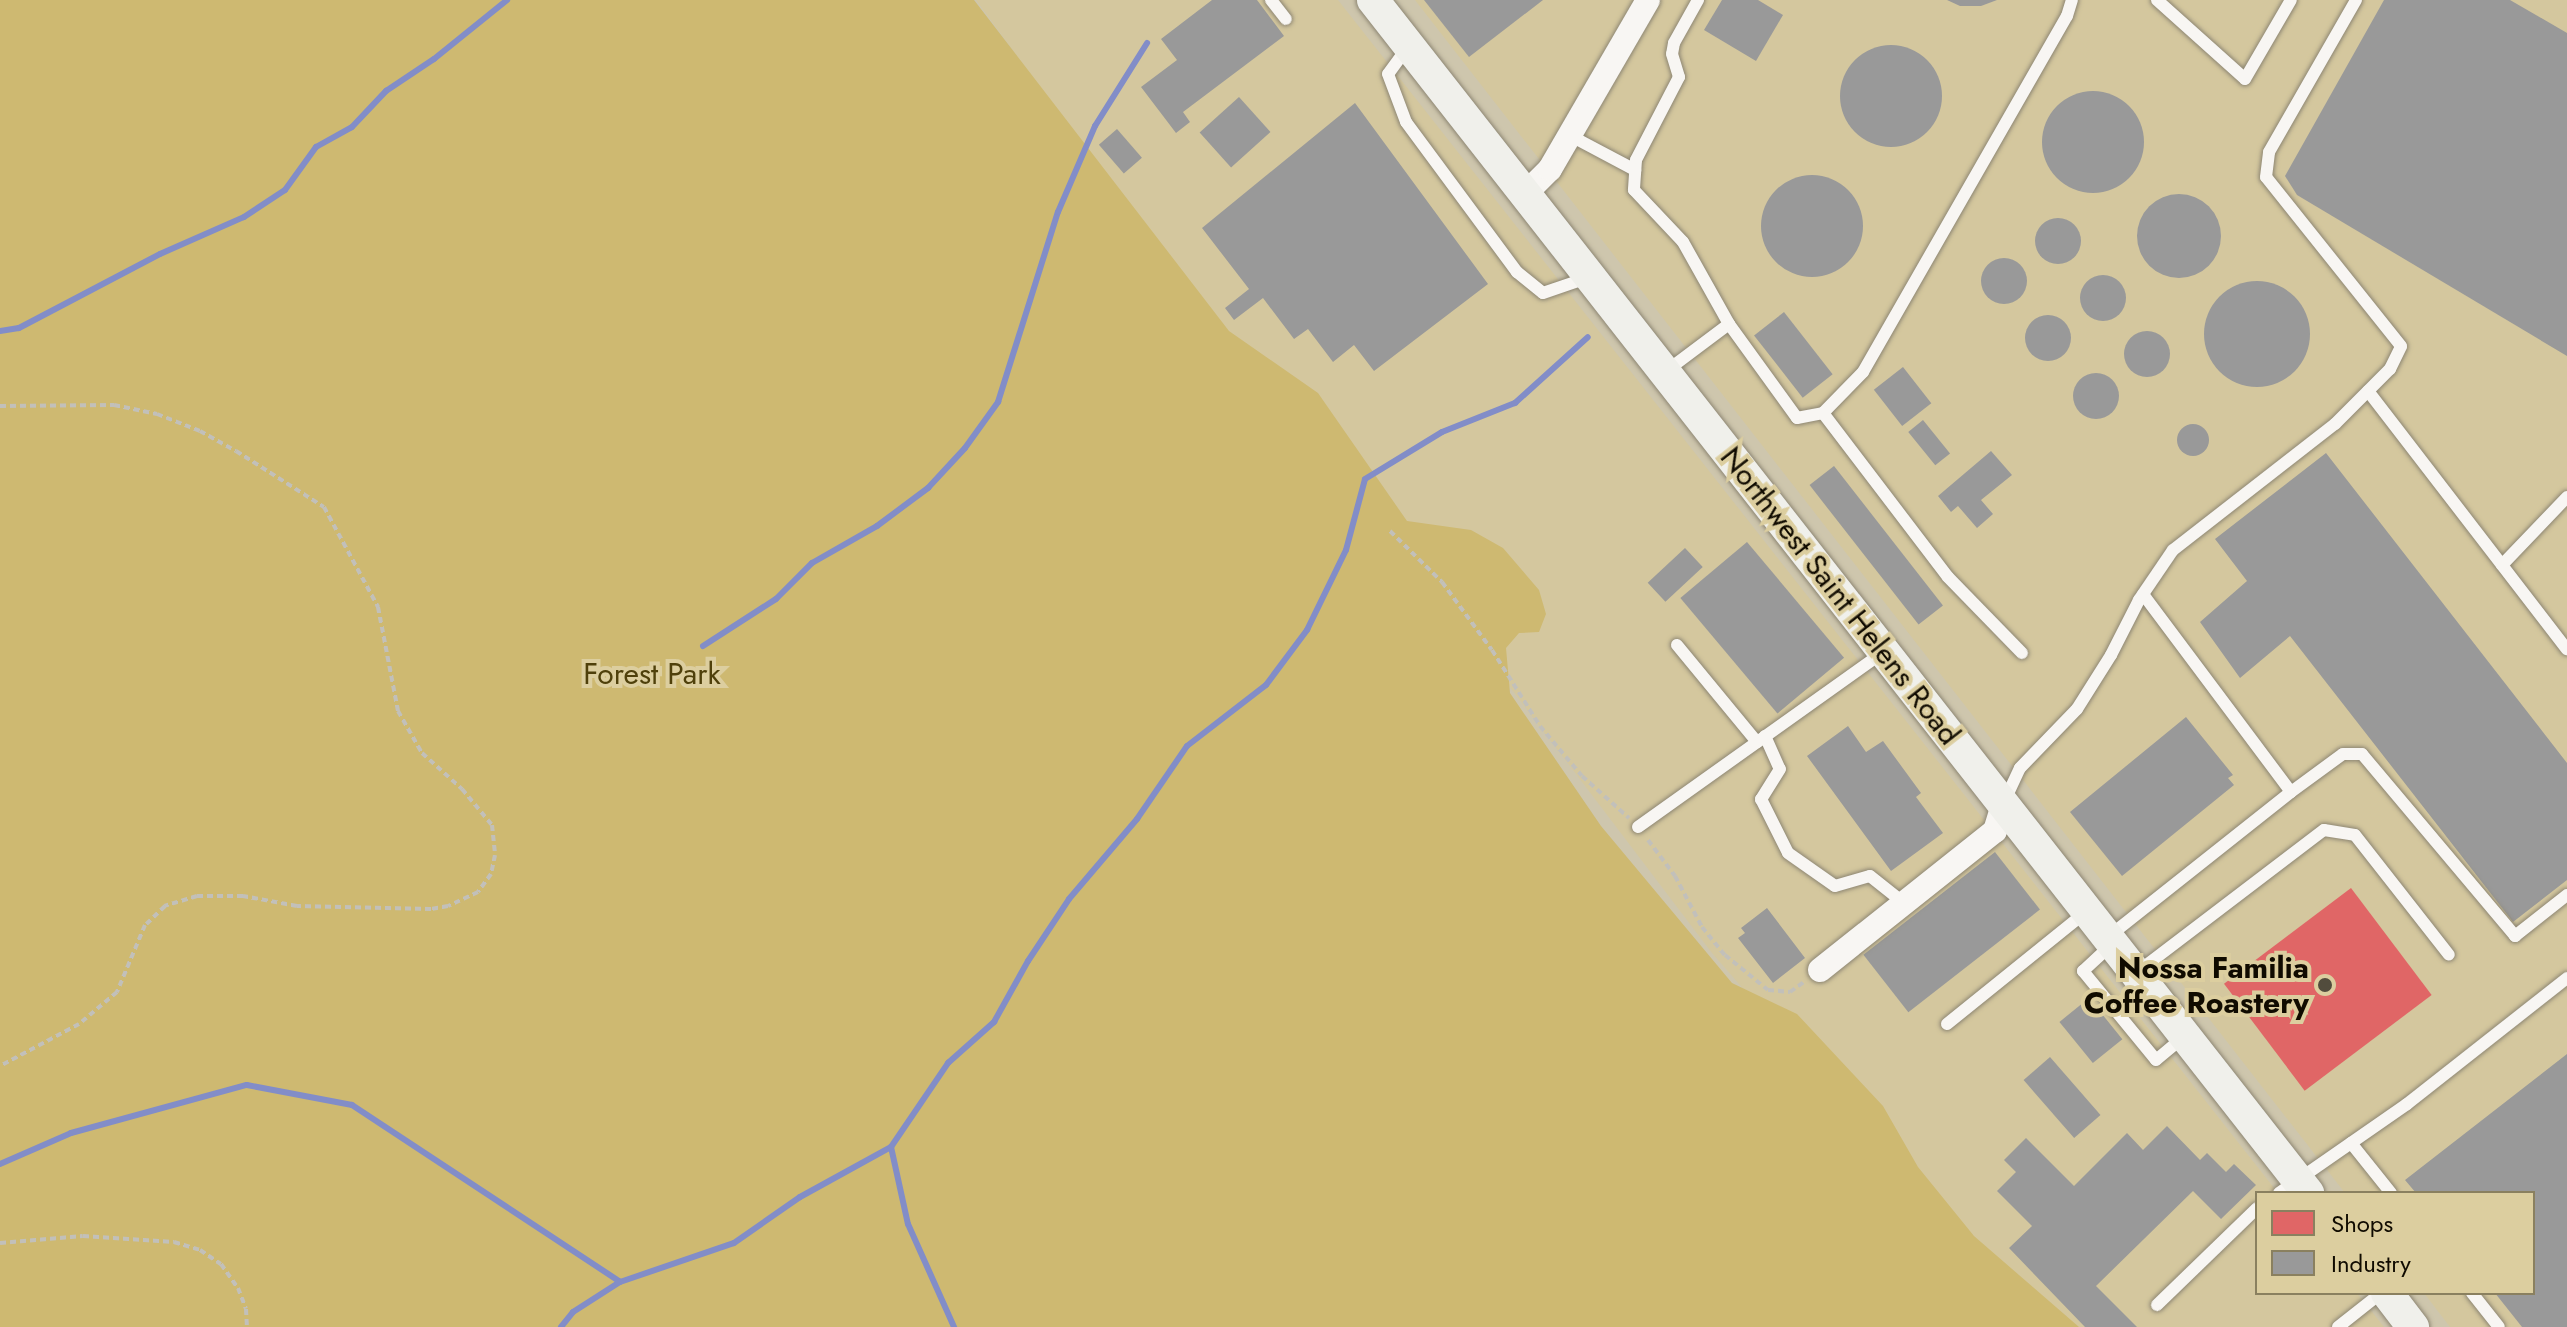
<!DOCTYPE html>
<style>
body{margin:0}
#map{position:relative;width:2567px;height:1327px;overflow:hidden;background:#cec6ad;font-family:Jost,sans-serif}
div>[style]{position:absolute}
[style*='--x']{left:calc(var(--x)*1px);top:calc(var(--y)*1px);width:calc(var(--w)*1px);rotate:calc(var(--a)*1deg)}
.built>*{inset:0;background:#d4c79e}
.green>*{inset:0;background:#ceb971}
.shops>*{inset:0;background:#e06666;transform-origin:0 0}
.industry>*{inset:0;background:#999;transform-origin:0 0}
.round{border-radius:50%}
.stream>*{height:6px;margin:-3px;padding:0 3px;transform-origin:3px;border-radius:3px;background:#828dc8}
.path>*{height:4px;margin-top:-2px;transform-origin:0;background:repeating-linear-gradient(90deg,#c2c0ba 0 6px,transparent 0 10px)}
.roads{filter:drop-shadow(0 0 2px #8d8673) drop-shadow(0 0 2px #8d8673)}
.lane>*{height:12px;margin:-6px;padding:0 6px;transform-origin:6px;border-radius:6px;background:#f8f6f3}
.street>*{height:24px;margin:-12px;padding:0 12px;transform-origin:12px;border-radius:12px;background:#f8f6f3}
.secondary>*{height:32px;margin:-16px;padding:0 16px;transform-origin:16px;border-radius:16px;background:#f0f0eb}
.dots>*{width:22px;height:22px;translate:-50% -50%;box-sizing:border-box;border:4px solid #dcce9f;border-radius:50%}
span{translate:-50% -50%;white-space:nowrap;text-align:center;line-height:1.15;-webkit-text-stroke:8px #dcce9f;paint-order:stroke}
.street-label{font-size:30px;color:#100b00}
.park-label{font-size:30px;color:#4f400b}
.poi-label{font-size:30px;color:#100b00;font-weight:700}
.right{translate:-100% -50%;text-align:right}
.legend{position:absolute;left:2255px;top:1191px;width:280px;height:104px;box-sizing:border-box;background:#dcce9f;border:2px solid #8a805f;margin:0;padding:10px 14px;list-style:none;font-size:24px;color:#100b00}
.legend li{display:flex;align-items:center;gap:16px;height:40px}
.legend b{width:40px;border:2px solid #8a805f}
</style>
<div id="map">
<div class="built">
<div style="clip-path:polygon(976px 0,1338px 0,2278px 1193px,2257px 1193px,2257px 1293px,2357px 1293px,2384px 1327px,2068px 1327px,1965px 1243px,1712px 953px,1503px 678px,1170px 265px)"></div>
<div style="clip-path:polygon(1415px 0,2567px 0,2567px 1327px,2450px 1327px,2424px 1293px,2533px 1293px,2533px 1193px,2345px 1193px)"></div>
</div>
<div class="green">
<div style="clip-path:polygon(0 0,974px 0,1229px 331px,1318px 393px,1407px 521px,1471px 530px,1503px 548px,1539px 590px,1546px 614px,1539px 632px,1519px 633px,1506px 648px,1510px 693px,1601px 826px,1732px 983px,1797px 1014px,1883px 1106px,1918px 1167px,1974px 1236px,2079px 1327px,0 1327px)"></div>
</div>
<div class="shops">
<div style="left:2351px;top:888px;width:134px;height:159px;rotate:53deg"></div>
</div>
<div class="industry">
<div style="clip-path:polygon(1212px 0,1257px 0,1284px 36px,1183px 112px,1190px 122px,1176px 133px,1141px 87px,1177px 60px,1161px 39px)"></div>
<div style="clip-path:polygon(1424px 0,1543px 0,1469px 57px)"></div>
<div style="clip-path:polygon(1722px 0,1758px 0,1783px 15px,1756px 61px,1704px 30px)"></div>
<div style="clip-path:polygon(1947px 0,1997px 0,1981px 6px,1960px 6px)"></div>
<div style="clip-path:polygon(2384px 0,2510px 0,2567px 33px,2567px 356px,2297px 195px,2285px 176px)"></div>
<div class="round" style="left:1840px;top:45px;width:102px;height:102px"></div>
<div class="round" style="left:2042px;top:91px;width:102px;height:102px"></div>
<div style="left:1239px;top:97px;width:47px;height:53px;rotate:48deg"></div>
<div style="clip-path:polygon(1355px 103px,1488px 284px,1374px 371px,1354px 345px,1333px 362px,1308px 329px,1294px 339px,1263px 298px,1234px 320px,1225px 308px,1249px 289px,1202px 228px)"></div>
<div style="left:1117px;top:129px;width:38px;height:24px;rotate:49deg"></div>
<div class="round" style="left:1761px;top:175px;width:102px;height:102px"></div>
<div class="round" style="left:2137px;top:194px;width:84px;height:84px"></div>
<div class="round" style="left:2035px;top:218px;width:46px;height:46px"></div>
<div class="round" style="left:1981px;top:258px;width:46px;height:46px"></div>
<div class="round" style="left:2080px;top:275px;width:46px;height:46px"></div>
<div class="round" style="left:2204px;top:281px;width:106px;height:106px"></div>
<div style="left:1784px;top:312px;width:79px;height:38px;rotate:52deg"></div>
<div class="round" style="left:2025px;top:315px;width:46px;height:46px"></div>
<div class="round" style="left:2124px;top:331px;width:46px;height:46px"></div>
<div style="left:1903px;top:367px;width:46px;height:37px;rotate:52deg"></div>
<div class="round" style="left:2073px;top:373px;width:46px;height:46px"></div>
<div style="left:1923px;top:420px;width:43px;height:19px;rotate:51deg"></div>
<div class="round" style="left:2177px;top:424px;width:32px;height:32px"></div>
<div style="clip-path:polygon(1991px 451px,2012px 475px,1981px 500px,1993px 514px,1977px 528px,1958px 506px,1951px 512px,1938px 496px)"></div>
<div style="clip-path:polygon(2326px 453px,2567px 763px,2567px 880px,2513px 922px,2290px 636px,2240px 678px,2200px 622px,2247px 581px,2215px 539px)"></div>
<div style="left:1834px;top:466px;width:177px;height:31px;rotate:52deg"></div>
<div style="left:1747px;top:542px;width:151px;height:87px;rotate:50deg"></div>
<div style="left:1685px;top:548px;width:26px;height:51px;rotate:47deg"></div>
<div style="clip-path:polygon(2186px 717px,2233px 775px,2228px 778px,2234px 785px,2122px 876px,2070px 812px)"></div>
<div style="clip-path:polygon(1848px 726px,1866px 752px,1883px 741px,1921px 793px,1916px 797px,1943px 833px,1891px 871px,1807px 756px)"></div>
<div style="left:1995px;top:852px;width:73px;height:167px;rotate:52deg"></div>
<div style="clip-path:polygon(1767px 908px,1805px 958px,1773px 983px,1738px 938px,1745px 933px,1741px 928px)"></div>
<div style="left:2089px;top:998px;width:53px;height:38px;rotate:51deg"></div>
<div style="clip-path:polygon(2567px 1054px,2567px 1327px,2522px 1327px,2495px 1293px,2533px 1293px,2533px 1193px,2416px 1193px,2405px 1180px)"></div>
<div style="left:2050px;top:1057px;width:77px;height:35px;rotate:49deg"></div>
<div style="clip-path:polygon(2167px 1126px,2200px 1160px,2207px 1153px,2226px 1172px,2234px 1164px,2256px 1185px,2221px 1219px,2193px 1191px,2096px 1286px,2137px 1327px,2085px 1327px,2009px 1248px,2032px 1226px,1997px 1191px,2016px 1172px,2004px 1160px,2026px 1138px,2074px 1186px,2127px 1133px,2143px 1150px)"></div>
</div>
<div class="stream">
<div style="--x:0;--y:331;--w:19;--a:-9"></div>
<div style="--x:19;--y:328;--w:159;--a:-27.7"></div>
<div style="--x:160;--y:254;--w:92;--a:-23.8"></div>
<div style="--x:244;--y:217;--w:49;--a:-33.4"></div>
<div style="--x:285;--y:190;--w:53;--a:-54.2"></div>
<div style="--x:316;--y:147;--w:41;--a:-29.1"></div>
<div style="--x:352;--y:127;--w:50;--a:-46.6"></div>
<div style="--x:386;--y:91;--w:58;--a:-33.7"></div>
<div style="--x:434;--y:59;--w:94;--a:-38.9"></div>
<div style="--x:703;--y:646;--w:87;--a:-32.8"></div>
<div style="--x:776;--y:599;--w:51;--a:-45"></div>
<div style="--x:812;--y:563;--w:75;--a:-29.6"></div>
<div style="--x:877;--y:526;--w:64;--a:-36.7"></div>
<div style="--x:928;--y:488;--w:54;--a:-47.2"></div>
<div style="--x:965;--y:448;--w:57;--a:-54.3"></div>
<div style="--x:998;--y:402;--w:199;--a:-72.5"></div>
<div style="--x:1058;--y:212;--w:94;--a:-66.7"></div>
<div style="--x:1095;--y:126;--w:98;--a:-57.9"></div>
<div style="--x:891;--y:1147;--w:79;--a:77.6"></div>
<div style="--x:908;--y:1224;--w:113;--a:65.9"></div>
<div style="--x:0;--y:1164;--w:77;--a:-23.6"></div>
<div style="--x:71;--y:1133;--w:182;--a:-15.3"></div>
<div style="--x:247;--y:1085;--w:107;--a:10.8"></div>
<div style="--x:352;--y:1105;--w:321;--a:33.4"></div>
<div style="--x:620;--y:1282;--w:120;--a:-18.9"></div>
<div style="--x:734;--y:1243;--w:80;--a:-34.9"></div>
<div style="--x:800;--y:1197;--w:104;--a:-28.8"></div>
<div style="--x:891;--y:1147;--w:102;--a:-55.8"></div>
<div style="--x:948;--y:1063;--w:62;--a:-41.7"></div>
<div style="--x:994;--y:1022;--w:70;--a:-60.9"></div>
<div style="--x:1028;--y:961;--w:74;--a:-56.5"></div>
<div style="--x:1069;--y:899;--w:105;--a:-49.6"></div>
<div style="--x:1137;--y:819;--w:88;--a:-55.6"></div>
<div style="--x:1187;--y:746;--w:100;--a:-37.7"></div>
<div style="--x:1266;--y:685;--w:69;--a:-53.3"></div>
<div style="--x:1307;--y:630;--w:89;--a:-64"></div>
<div style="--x:1346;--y:550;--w:73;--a:-75"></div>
<div style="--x:1365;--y:479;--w:90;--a:-31.4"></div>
<div style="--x:1442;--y:432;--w:79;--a:-21.7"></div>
<div style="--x:1515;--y:403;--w:98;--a:-42.1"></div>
<div style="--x:561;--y:1327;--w:19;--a:-51"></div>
<div style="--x:573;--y:1312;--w:56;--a:-32.6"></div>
</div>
<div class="path">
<div style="--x:0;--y:406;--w:114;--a:-0.5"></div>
<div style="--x:114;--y:405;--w:44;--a:11.8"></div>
<div style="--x:157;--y:414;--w:46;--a:21.6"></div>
<div style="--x:200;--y:431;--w:41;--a:29.1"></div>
<div style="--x:236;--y:451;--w:104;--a:32.5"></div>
<div style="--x:324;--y:507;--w:114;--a:61.6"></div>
<div style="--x:378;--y:607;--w:106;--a:79.1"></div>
<div style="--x:398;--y:711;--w:48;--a:60.3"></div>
<div style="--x:422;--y:753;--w:54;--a:42"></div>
<div style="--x:462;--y:789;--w:47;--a:50.2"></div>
<div style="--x:492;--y:825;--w:30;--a:84"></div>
<div style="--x:495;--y:855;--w:19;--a:102"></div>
<div style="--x:491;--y:874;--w:22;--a:126"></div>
<div style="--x:478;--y:892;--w:33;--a:155"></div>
<div style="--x:448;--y:906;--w:17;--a:170"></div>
<div style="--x:431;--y:909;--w:134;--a:-178.7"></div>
<div style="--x:297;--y:906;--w:55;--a:-169.5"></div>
<div style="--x:243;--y:896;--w:46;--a:180"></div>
<div style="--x:197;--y:896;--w:34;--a:163"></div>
<div style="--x:165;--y:906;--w:28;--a:136"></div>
<div style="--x:145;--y:925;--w:73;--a:112.7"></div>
<div style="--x:117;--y:992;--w:50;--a:139.9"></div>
<div style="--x:79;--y:1024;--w:89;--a:152"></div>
<div style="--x:1390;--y:531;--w:73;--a:44.4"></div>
<div style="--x:1442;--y:582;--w:84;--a:53.7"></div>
<div style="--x:1492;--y:650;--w:90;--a:57.7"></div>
<div style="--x:1540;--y:726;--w:65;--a:50"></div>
<div style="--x:1582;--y:776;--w:63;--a:41.8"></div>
<div style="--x:1648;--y:840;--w:45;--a:53.1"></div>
<div style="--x:1675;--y:876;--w:58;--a:62.1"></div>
<div style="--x:1702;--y:927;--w:36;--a:51"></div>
<div style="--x:1725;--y:955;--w:55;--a:39.1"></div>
<div style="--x:1768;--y:990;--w:22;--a:5"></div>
<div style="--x:1790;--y:992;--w:19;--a:-36"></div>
<div style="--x:0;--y:1243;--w:83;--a:-4.8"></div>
<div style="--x:83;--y:1236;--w:91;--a:3.8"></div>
<div style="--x:174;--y:1242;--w:27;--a:17"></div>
<div style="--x:200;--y:1250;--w:25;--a:34"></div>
<div style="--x:221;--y:1264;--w:29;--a:55"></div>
<div style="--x:238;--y:1288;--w:22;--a:69"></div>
<div style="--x:246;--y:1309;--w:18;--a:87"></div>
</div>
<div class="roads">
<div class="lane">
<div style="--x:1271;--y:0;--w:24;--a:52"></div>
<div style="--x:1698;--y:0;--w:49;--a:119.2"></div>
<div style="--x:1674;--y:43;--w:11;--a:100"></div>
<div style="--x:1672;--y:54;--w:24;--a:73"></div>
<div style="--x:1679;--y:77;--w:93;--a:117.4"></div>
<div style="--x:1636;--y:160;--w:30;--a:94"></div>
<div style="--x:1634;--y:190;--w:71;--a:46.7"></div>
<div style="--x:1683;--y:242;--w:94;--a:60.7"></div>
<div style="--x:1729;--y:324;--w:116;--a:54.1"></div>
<div style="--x:1797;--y:418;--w:26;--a:-11"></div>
<div style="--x:1823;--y:413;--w:206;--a:52.7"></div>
<div style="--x:1948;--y:577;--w:106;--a:45.8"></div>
<div style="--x:2157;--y:0;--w:118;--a:41.9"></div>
<div style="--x:2245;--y:79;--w:91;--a:-59.8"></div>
<div style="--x:1407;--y:48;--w:32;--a:126"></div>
<div style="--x:1388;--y:74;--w:51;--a:69.4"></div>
<div style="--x:1406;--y:122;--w:187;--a:53.5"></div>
<div style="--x:1517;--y:272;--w:33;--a:39"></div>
<div style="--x:1543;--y:293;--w:46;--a:-18.8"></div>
<div style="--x:1569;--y:135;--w:75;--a:27.9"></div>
<div style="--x:1665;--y:372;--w:80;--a:-36.9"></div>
<div style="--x:2368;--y:391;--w:326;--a:52.4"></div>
<div style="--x:1823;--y:413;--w:57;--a:-45.7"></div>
<div style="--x:1863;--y:372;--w:410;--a:-60.2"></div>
<div style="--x:2067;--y:16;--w:17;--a:-73"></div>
<div style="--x:2502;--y:565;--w:94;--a:-46.3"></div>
<div style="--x:1677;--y:645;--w:126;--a:50.5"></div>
<div style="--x:1765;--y:736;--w:36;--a:66"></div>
<div style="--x:1780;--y:769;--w:36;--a:122"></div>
<div style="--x:1761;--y:799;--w:60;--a:63.4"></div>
<div style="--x:1788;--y:853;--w:57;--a:35.1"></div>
<div style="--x:1835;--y:886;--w:36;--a:-16"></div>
<div style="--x:1870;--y:876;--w:43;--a:38.5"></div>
<div style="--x:2291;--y:792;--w:64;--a:-36.2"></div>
<div style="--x:2343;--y:754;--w:19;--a:0"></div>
<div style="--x:2362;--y:754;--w:238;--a:49.9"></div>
<div style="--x:2515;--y:936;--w:66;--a:-38.3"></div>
<div style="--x:2005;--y:800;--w:35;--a:-65"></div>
<div style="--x:2020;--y:768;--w:82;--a:-46"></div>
<div style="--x:2077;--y:709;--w:64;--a:-57.8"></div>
<div style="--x:2111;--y:655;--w:62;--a:-63"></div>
<div style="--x:2139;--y:600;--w:60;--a:-55.8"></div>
<div style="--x:2173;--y:550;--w:205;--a:-37.9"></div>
<div style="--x:2335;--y:424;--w:78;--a:-45"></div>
<div style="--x:2390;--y:369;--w:25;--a:-64"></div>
<div style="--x:2401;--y:346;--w:216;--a:-128.6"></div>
<div style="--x:2266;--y:177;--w:25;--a:-83"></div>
<div style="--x:2269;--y:152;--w:175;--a:-60.2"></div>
<div style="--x:1638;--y:827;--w:300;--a:-35.5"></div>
<div style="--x:2108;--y:937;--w:233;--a:-38.4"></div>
<div style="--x:2291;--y:792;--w:247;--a:-126.8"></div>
<div style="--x:2110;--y:946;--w:37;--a:137"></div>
<div style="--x:2083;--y:971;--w:115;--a:50.6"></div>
<div style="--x:2156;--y:1060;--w:38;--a:-40"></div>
<div style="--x:2136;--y:973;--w:236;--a:-37.3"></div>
<div style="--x:2324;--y:830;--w:31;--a:9"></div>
<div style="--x:2355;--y:835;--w:152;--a:51.9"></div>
<div style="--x:1947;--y:1024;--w:180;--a:-38.9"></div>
<div style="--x:2351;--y:1143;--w:64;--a:51.3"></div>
<div style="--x:2279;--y:1193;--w:156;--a:-34.8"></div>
<div style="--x:2407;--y:1104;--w:204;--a:-38.2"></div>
<div style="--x:2472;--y:1293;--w:43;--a:51.5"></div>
<div style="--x:2157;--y:1305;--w:139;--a:-44.1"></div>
<div style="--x:2338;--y:1327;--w:55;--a:-38.3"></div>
</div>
<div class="street">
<div style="--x:1525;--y:194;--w:35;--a:-45"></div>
<div style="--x:1550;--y:169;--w:195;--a:-59.9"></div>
<div style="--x:1820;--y:970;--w:223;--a:-38.5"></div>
<div style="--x:1995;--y:831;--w:28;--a:-73"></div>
</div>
<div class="secondary">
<div style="--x:1373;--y:0;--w:1516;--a:51.91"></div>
<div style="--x:2387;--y:1293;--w:43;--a:52.6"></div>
</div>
</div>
<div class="dots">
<div style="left:2325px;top:985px;background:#524c3d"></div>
</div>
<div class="street-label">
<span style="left:1840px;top:596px;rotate:52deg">Northwest Saint Helens Road</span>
</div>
<div class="park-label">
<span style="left:652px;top:674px">Forest Park</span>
</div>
<div class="poi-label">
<span class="right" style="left:2309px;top:985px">Nossa Familia<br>Coffee Roastery</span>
</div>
<ul class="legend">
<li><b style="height:22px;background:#e06666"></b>Shops</li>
<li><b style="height:22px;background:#999"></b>Industry</li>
</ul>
</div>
